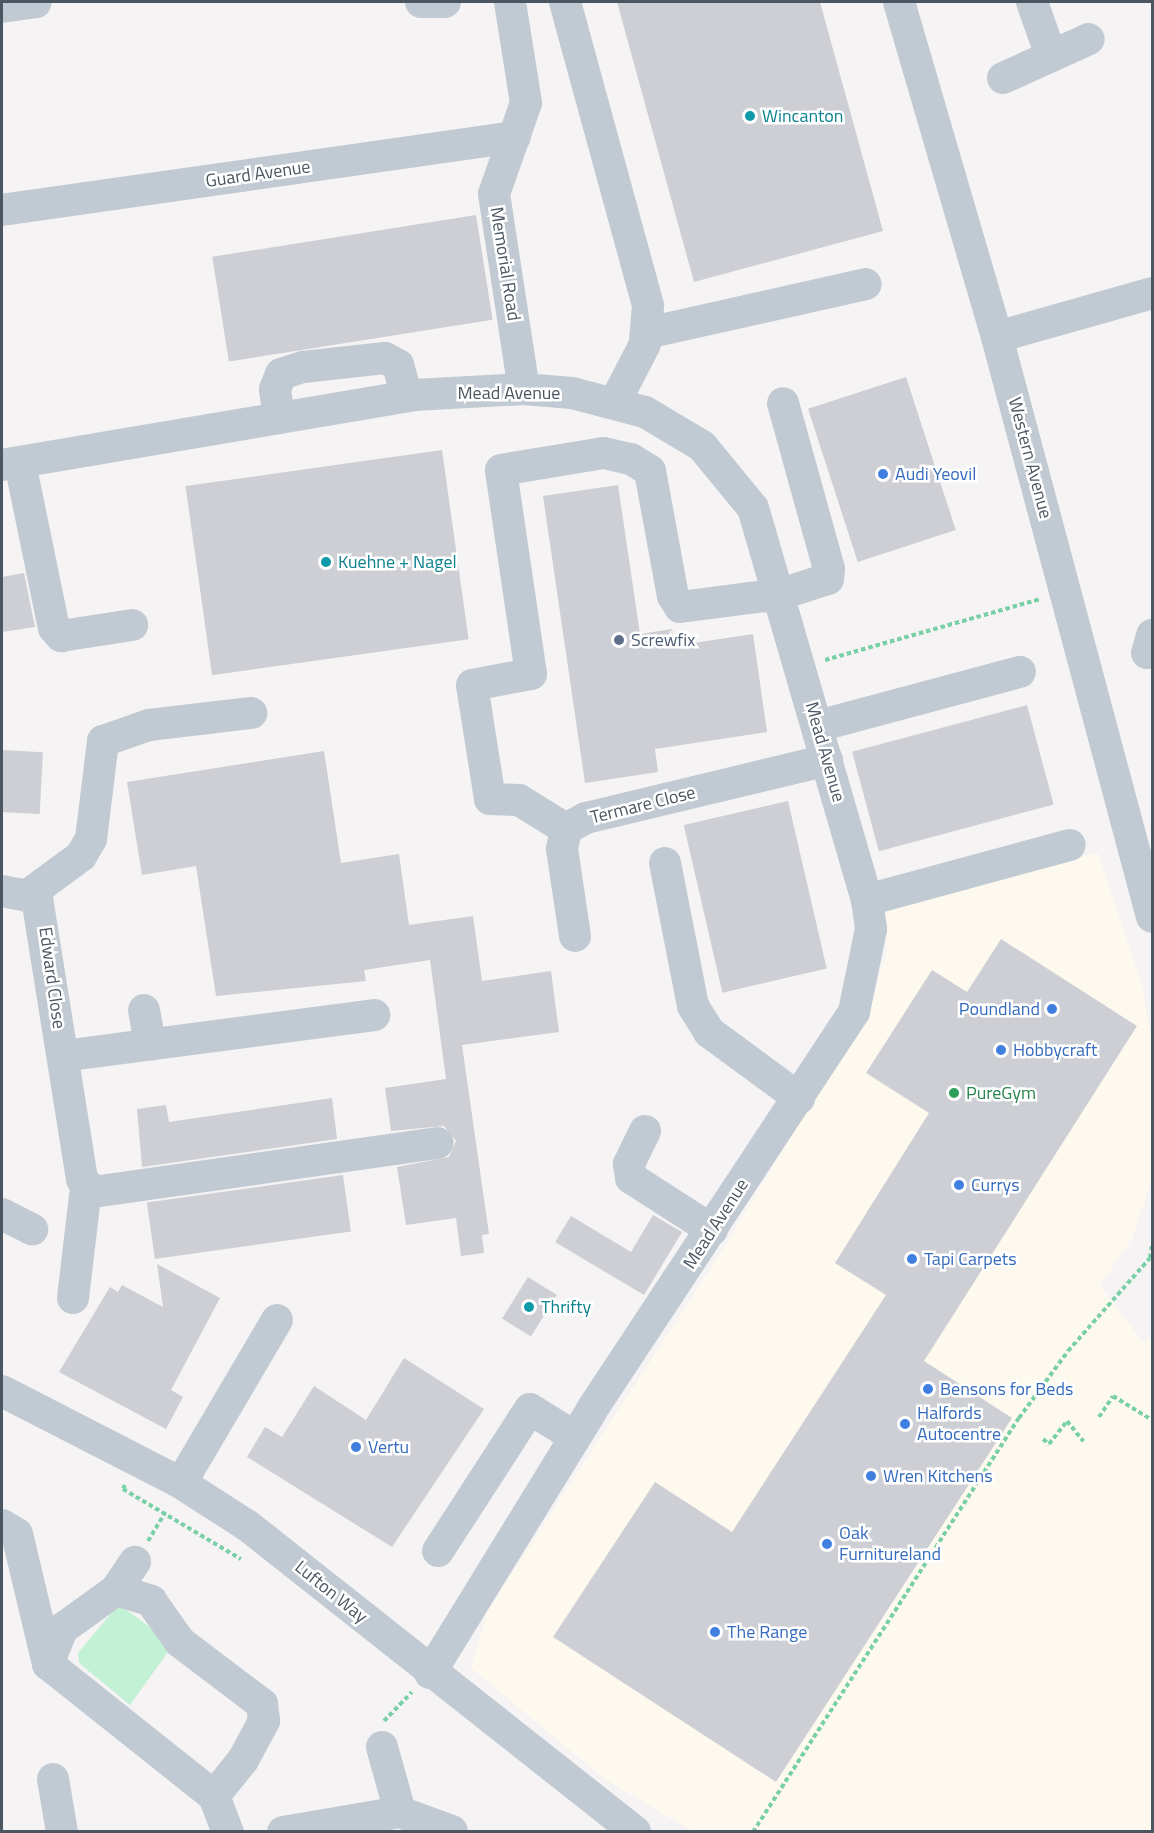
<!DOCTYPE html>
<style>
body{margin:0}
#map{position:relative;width:1154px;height:1833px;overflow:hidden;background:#f5f3f3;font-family:"Titillium Web",sans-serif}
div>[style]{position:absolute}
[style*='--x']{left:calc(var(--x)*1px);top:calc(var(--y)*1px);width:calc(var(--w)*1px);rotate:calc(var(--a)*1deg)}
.commercial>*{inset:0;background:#fdf9ef}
.green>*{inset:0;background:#c3f1d5}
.building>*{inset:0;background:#cdcfd5;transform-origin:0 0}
.path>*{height:4px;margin-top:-2px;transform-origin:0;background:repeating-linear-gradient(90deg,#7ad0a6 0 4.5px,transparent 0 7.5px)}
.minor>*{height:32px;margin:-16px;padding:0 16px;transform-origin:16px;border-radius:16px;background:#c1cad2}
.dots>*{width:16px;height:16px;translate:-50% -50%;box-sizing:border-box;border:3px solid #fff;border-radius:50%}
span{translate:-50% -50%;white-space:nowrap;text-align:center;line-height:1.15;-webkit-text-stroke:5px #fff;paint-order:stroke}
.culture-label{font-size:18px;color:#0d838f}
.left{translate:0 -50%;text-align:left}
.street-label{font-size:18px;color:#4a5661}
.shop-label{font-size:18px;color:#366cbe}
.right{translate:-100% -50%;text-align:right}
.service-label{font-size:18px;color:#4e5e75}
.leisure-label{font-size:18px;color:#27864d}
.frame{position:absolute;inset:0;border:3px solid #4a5661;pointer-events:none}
</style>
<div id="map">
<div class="commercial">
<div style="clip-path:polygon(1098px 853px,1142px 986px,1152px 1042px,1152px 1177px,1133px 1237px,1100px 1286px,1143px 1342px,1152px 1339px,1152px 1831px,692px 1831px,605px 1779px,471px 1668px,488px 1610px,713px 1265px,870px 1007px,887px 950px,883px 910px)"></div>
</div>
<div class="green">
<div style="clip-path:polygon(119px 1604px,173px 1645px,130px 1705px,79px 1663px,78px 1653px)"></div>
</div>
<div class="building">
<div style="clip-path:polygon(617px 2px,820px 2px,883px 231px,694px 282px)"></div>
<div style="left:476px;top:215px;width:106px;height:267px;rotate:81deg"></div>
<div style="left:906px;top:377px;width:161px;height:103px;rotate:72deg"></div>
<div style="left:442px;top:450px;width:191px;height:259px;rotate:82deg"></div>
<div style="clip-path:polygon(618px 485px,640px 634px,672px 629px,674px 646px,753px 634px,767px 732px,655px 749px,658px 772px,585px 783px,543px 496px)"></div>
<div style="clip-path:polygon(24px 573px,35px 627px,2px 632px,2px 577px)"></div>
<div style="left:1027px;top:705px;width:103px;height:181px;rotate:75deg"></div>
<div style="left:2px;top:750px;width:41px;height:62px;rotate:3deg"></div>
<div style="clip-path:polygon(324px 751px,341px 863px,399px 854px,409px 925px,473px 916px,482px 981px,551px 971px,559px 1032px,462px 1045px,489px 1234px,482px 1235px,484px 1253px,461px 1256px,456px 1218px,406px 1225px,397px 1167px,449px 1157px,456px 1141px,444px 1126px,391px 1131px,385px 1088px,446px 1079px,430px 960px,364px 970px,366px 981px,216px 996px,196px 866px,142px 875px,127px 782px)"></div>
<div style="left:788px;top:801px;width:172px;height:107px;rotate:77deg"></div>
<div style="clip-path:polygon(1001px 939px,1137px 1026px,924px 1361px,1012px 1418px,776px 1782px,553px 1637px,655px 1482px,732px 1532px,886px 1295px,835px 1263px,929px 1113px,866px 1073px,932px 970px,967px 992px)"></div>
<div style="clip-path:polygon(332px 1098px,337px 1139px,142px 1167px,137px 1109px,166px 1105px,169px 1122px)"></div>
<div style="left:343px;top:1175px;width:57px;height:198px;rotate:82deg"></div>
<div style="clip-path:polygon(653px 1215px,682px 1232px,644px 1295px,555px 1242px,571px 1216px,631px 1252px)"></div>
<div style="clip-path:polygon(157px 1264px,220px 1298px,171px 1390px,183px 1397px,166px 1429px,59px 1372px,110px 1287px,118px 1292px,122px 1285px,163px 1307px)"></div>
<div style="left:528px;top:1277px;width:34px;height:49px;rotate:32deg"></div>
<div style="clip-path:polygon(404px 1358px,484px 1409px,392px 1547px,247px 1457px,265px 1427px,282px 1437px,314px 1386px,366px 1420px)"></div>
</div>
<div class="path">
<div style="--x:825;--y:660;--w:223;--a:-15.8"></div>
<div style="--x:1099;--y:1417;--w:25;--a:-56"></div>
<div style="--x:1113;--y:1396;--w:46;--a:31.6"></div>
<div style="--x:1043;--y:1439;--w:8;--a:40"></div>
<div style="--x:1049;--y:1444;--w:29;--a:-52"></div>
<div style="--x:1067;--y:1421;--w:26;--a:51"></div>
<div style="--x:125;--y:1485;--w:4;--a:117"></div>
<div style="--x:123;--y:1489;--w:137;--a:30.7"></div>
<div style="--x:148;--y:1541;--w:33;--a:-59"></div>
<div style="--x:384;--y:1721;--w:40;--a:-46"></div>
<div style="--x:753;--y:1832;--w:492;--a:-57.3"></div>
<div style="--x:1019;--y:1418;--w:83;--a:-53.8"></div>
<div style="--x:1068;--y:1351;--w:124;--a:-48.6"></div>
<div style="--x:1150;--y:1258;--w:13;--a:-81"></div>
</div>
<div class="minor">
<div style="--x:421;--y:2;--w:24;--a:0"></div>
<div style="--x:510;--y:2;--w:102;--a:81"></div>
<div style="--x:526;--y:103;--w:96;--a:109.4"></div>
<div style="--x:494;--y:194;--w:197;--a:81.3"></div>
<div style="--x:565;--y:2;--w:315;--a:74.7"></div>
<div style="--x:648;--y:306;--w:38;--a:95"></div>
<div style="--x:645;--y:344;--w:65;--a:117.3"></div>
<div style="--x:899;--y:2;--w:349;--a:73.7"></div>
<div style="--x:997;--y:337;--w:600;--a:75.04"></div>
<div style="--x:1032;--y:2;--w:57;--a:70.6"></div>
<div style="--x:2;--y:7;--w:34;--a:-8"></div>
<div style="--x:1003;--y:78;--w:94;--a:-24.4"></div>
<div style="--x:2;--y:210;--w:518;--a:-8.1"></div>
<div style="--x:647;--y:333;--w:224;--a:-12.6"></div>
<div style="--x:997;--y:337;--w:161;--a:-15.8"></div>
<div style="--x:279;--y:418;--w:29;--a:-98"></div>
<div style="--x:275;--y:389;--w:16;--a:-68"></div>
<div style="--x:281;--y:374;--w:23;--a:-18"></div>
<div style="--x:303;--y:367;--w:82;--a:-6.3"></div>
<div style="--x:385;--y:358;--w:15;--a:28"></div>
<div style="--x:398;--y:365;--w:32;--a:74"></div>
<div style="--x:20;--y:463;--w:168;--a:78.4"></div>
<div style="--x:54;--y:628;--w:11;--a:49"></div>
<div style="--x:61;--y:636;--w:72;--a:-8.8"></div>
<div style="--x:2;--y:465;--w:418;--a:-9.6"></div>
<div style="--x:414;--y:395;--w:110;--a:-3.1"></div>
<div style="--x:524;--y:389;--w:48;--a:4.8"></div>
<div style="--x:572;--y:393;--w:75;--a:14.6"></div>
<div style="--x:645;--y:412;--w:66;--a:30.8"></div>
<div style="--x:702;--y:446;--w:80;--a:50.6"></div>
<div style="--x:753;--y:508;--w:408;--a:73.8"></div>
<div style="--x:867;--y:900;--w:29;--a:82"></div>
<div style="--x:871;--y:929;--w:85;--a:101.6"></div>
<div style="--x:854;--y:1012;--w:476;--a:123.4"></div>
<div style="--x:592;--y:1410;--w:309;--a:121.6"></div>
<div style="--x:1147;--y:653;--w:19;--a:-74"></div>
<div style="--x:818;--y:726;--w:209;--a:-15"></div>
<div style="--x:566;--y:829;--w:55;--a:-148.3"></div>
<div style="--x:519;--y:800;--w:29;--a:-178"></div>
<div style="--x:490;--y:799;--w:115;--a:-99"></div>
<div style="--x:472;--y:685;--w:60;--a:-10.6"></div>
<div style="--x:531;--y:674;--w:206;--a:-98.4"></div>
<div style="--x:501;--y:470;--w:104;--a:-9.4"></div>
<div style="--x:604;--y:453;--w:28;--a:13"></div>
<div style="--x:631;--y:459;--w:22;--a:32"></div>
<div style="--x:650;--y:471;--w:127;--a:79.6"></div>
<div style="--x:673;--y:596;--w:13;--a:58"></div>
<div style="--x:680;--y:607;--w:102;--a:-7.3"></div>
<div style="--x:781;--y:594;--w:49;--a:-17.7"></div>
<div style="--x:828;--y:579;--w:10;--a:-84"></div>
<div style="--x:829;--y:569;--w:172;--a:-105.5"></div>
<div style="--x:665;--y:863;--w:146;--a:78.9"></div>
<div style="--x:693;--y:1006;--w:31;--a:58"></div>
<div style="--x:709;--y:1032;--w:112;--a:36.3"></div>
<div style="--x:2;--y:891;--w:36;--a:11"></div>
<div style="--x:37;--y:898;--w:285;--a:80.9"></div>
<div style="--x:82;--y:1179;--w:17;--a:50"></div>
<div style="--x:93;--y:1192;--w:348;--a:-8.1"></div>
<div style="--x:28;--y:895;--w:66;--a:-36.3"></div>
<div style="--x:81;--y:856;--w:20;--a:-60"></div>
<div style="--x:91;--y:839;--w:99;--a:-83"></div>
<div style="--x:103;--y:741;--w:49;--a:-19.2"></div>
<div style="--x:149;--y:725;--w:103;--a:-6.7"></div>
<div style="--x:867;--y:900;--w:210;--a:-15.2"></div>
<div style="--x:575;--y:936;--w:88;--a:-98.5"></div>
<div style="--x:562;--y:849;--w:20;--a:-79"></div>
<div style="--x:566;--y:829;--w:23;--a:-29"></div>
<div style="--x:586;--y:818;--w:248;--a:-13.5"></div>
<div style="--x:144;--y:1010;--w:35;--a:80"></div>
<div style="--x:63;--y:1056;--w:314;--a:-7.5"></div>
<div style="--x:645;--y:1131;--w:37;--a:116"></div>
<div style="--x:629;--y:1164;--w:14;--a:82"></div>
<div style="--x:631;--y:1178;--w:96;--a:32.7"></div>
<div style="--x:2;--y:1214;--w:34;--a:27"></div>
<div style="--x:73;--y:1298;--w:112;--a:-83.3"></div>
<div style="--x:2;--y:1391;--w:201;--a:27.2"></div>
<div style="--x:181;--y:1483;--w:80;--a:32.7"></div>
<div style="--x:248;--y:1526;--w:493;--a:38.3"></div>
<div style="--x:181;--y:1483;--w:189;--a:-59.5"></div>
<div style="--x:2;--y:1525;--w:17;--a:31"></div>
<div style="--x:17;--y:1534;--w:134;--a:76.6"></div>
<div style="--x:48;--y:1664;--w:212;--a:38.5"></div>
<div style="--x:214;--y:1796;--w:39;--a:69"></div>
<div style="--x:438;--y:1551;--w:169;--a:-57.1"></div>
<div style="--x:530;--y:1409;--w:53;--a:31.9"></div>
<div style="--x:116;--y:1590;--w:34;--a:-56"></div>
<div style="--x:48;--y:1664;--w:38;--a:-68"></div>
<div style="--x:62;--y:1629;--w:67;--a:-35.8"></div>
<div style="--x:116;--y:1590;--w:37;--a:17"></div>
<div style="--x:151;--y:1601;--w:50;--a:54.7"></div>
<div style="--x:180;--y:1642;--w:103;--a:37.1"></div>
<div style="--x:262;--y:1704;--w:17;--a:83"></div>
<div style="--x:264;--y:1721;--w:44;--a:118.3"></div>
<div style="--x:243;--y:1760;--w:46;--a:128.9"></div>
<div style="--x:382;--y:1747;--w:67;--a:74.5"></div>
<div style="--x:400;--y:1812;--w:55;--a:20.1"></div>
<div style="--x:53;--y:1779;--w:54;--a:80.4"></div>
<div style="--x:283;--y:1832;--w:119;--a:-9.7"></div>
</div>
<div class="dots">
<div style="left:750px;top:116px;background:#0f9aa8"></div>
<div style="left:883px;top:474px;background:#3f7fe0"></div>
<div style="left:326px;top:562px;background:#0f9aa8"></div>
<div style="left:619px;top:640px;background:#5c6f8a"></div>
<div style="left:1052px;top:1009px;background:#3f7fe0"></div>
<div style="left:1001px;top:1050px;background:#3f7fe0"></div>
<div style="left:954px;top:1093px;background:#2e9e5b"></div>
<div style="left:959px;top:1185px;background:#3f7fe0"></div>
<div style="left:912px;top:1259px;background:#3f7fe0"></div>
<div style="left:529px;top:1307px;background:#0f9aa8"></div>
<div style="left:928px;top:1389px;background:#3f7fe0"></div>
<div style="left:905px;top:1424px;background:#3f7fe0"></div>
<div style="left:356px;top:1447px;background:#3f7fe0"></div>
<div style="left:871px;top:1476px;background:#3f7fe0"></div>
<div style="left:827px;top:1544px;background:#3f7fe0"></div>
<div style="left:715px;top:1632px;background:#3f7fe0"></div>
</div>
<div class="culture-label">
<span class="left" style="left:762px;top:116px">Wincanton</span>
<span class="left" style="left:338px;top:562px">Kuehne + Nagel</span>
<span class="left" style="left:541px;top:1307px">Thrifty</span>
</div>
<div class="street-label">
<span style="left:258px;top:174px;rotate:-8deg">Guard Avenue</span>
<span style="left:505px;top:264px;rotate:81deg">Memorial Road</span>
<span style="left:509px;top:393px">Mead Avenue</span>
<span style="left:1030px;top:458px;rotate:75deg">Western Avenue</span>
<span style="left:825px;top:752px;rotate:74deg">Mead Avenue</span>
<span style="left:643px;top:805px;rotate:-14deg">Termare Close</span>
<span style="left:52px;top:978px;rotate:82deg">Edward Close</span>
<span style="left:716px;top:1224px;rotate:-57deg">Mead Avenue</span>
<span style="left:331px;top:1592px;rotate:39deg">Lufton Way</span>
</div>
<div class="shop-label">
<span class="left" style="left:895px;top:474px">Audi Yeovil</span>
<span class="right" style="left:1040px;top:1009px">Poundland</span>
<span class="left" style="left:1013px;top:1050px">Hobbycraft</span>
<span class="left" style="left:971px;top:1185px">Currys</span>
<span class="left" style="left:924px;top:1259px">Tapi Carpets</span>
<span class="left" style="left:940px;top:1389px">Bensons for Beds</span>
<span class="left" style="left:917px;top:1424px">Halfords<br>Autocentre</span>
<span class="left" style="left:368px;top:1447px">Vertu</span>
<span class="left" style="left:883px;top:1476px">Wren Kitchens</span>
<span class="left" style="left:839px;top:1544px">Oak<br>Furnitureland</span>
<span class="left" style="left:727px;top:1632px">The Range</span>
</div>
<div class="service-label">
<span class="left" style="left:631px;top:640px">Screwfix</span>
</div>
<div class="leisure-label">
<span class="left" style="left:966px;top:1093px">PureGym</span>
</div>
<div class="frame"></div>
</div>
